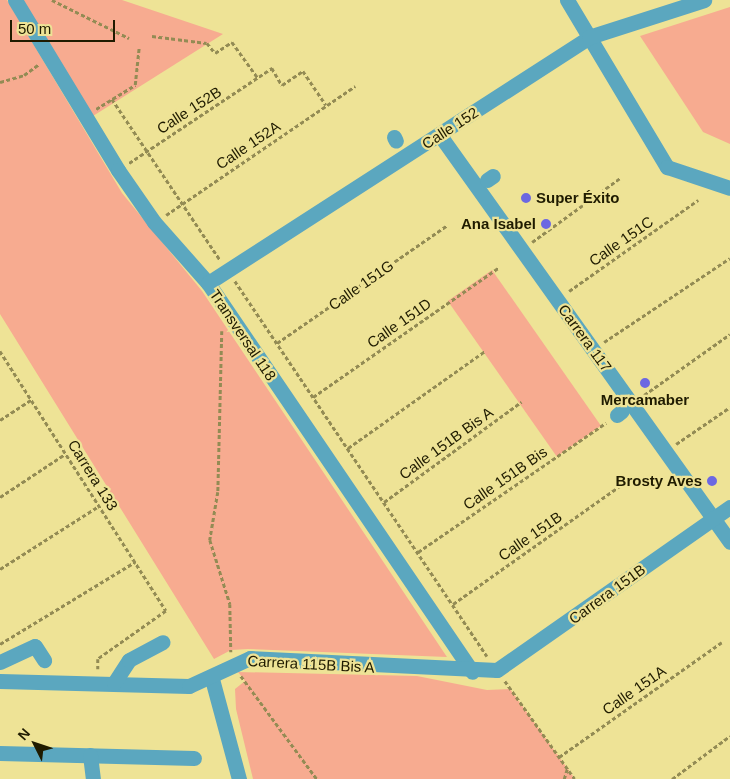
<!DOCTYPE html>
<meta charset="utf-8">
<style>
body{margin:0}
#map{position:relative;width:730px;height:779px;overflow:hidden;background:#eee396;font-family:Arial,sans-serif}
div>[style]{position:absolute}
[style*='--x']{left:calc(var(--x)*1px);top:calc(var(--y)*1px);width:calc(var(--w)*1px);rotate:calc(var(--a)*1deg)}
.green>*{inset:0;background:#f7ab90;transform-origin:0 0}
.path>*{height:2.5px;margin-top:-1.25px;transform-origin:0;background:repeating-linear-gradient(90deg,#938b54 0 4px,transparent 0 6.5px)}
.minor>*{height:15px;margin:-7.5px;padding:0 7.5px;transform-origin:7.5px;border-radius:7.5px;background:#5ba7bf}
.dots>*{width:14px;height:14px;translate:-50% -50%;box-sizing:border-box;border:2px solid #eee396;border-radius:50%}
span{translate:-50% -50%;white-space:nowrap;text-align:center;line-height:1.15;-webkit-text-stroke:4.5px #eee396;paint-order:stroke}
.street-label{font-size:15px;color:#1f1b00}
.poi-label{font-size:15px;color:#1f1b00;font-weight:700}
.left{translate:0 -50%;text-align:left}
.right{translate:-100% -50%;text-align:right}
.north{position:absolute;left:10px;top:719px;width:50px;height:50px;-webkit-text-stroke:4px #eee396;paint-order:stroke;rotate:311deg;font-size:14px;font-weight:700;line-height:20px;text-align:center;color:#1f1b00}
.north::after{content:'';display:block;margin:auto;width:18px;height:22px;background:#1f1b00;clip-path:polygon(50% 0,100% 100%,50% 72%,0 100%)}
.scale{position:absolute;left:10px;top:20px;width:105px;height:22px;box-sizing:border-box;border:2px solid #1f1b00;border-top:0;padding-left:6px;font-size:15px;line-height:18px;white-space:nowrap;color:#1f1b00;-webkit-text-stroke:4px #eee396;paint-order:stroke}
</style>
<div id="map">
<div class="green">
<div style="clip-path:polygon(0 0,7px 0,122px 193px,202px 291px,447px 657px,248px 649px,231px 650px,214px 659px,0 314px)"></div>
<div style="clip-path:polygon(21px 0,122px 0,223px 34px,93px 116px)"></div>
<div style="clip-path:polygon(730px 7px,730px 144px,703px 132px,640px 36px)"></div>
<div style="left:492px;top:270px;width:190px;height:54px;rotate:55deg"></div>
<div style="clip-path:polygon(238px 672px,417px 676px,487px 690px,510px 689px,575px 779px,253px 779px,236px 709px,235px 689px,245px 681px)"></div>
</div>
<div class="path">
<div style="--x:52;--y:0;--w:86;--a:26.3"></div>
<div style="--x:152;--y:36;--w:55;--a:7.3"></div>
<div style="--x:207;--y:43;--w:13;--a:51"></div>
<div style="--x:215;--y:53;--w:20;--a:-33"></div>
<div style="--x:232;--y:42;--w:44;--a:54.2"></div>
<div style="--x:0;--y:82;--w:25;--a:-16"></div>
<div style="--x:24;--y:75;--w:19;--a:-36"></div>
<div style="--x:112;--y:99;--w:194;--a:56.1"></div>
<div style="--x:96;--y:109;--w:46;--a:-31.6"></div>
<div style="--x:135;--y:85;--w:37;--a:-84"></div>
<div style="--x:129;--y:163;--w:172;--a:-33.6"></div>
<div style="--x:272;--y:68;--w:20;--a:60"></div>
<div style="--x:282;--y:85;--w:25;--a:-34"></div>
<div style="--x:303;--y:71;--w:41;--a:55.9"></div>
<div style="--x:166;--y:215;--w:229;--a:-34.3"></div>
<div style="--x:532;--y:242;--w:109;--a:-36"></div>
<div style="--x:235;--y:281;--w:452;--a:56.1"></div>
<div style="--x:569;--y:291;--w:158;--a:-35.2"></div>
<div style="--x:222;--y:331;--w:161;--a:91.4"></div>
<div style="--x:218;--y:492;--w:49;--a:99.5"></div>
<div style="--x:210;--y:540;--w:67;--a:72.6"></div>
<div style="--x:230;--y:604;--w:48;--a:88.8"></div>
<div style="--x:604;--y:342;--w:151;--a:-33.7"></div>
<div style="--x:277;--y:343;--w:206;--a:-34.7"></div>
<div style="--x:0;--y:351;--w:308;--a:57.4"></div>
<div style="--x:166;--y:611;--w:83;--a:144.8"></div>
<div style="--x:98;--y:659;--w:10;--a:90"></div>
<div style="--x:644;--y:395;--w:105;--a:-35.3"></div>
<div style="--x:313;--y:397;--w:226;--a:-34.9"></div>
<div style="--x:0;--y:420;--w:37;--a:-33"></div>
<div style="--x:676;--y:444;--w:65;--a:-34.4"></div>
<div style="--x:348;--y:448;--w:168;--a:-35.3"></div>
<div style="--x:0;--y:497;--w:78;--a:-33.5"></div>
<div style="--x:384;--y:502;--w:170;--a:-36.1"></div>
<div style="--x:418;--y:552;--w:228;--a:-34.5"></div>
<div style="--x:0;--y:569;--w:117;--a:-32.5"></div>
<div style="--x:453;--y:604;--w:206;--a:-35.3"></div>
<div style="--x:0;--y:644;--w:158;--a:-31.3"></div>
<div style="--x:241;--y:676;--w:128;--a:53.6"></div>
<div style="--x:505;--y:681;--w:120;--a:54.5"></div>
<div style="--x:559;--y:757;--w:199;--a:-35.2"></div>
<div style="--x:564;--y:779;--w:10;--a:-73"></div>
<div style="--x:672;--y:779;--w:72;--a:-36.6"></div>
</div>
<div class="minor">
<div style="--x:15;--y:0;--w:199;--a:58.8"></div>
<div style="--x:118;--y:170;--w:63;--a:55.3"></div>
<div style="--x:154;--y:222;--w:81;--a:48.5"></div>
<div style="--x:208;--y:283;--w:470;--a:55.8"></div>
<div style="--x:567;--y:0;--w:195;--a:59.1"></div>
<div style="--x:667;--y:167;--w:66;--a:18.4"></div>
<div style="--x:439;--y:134;--w:501;--a:54.5"></div>
<div style="--x:394;--y:137;--w:4;--a:63"></div>
<div style="--x:487;--y:180;--w:7;--a:-34"></div>
<div style="--x:208;--y:283;--w:454;--a:-32.8"></div>
<div style="--x:589;--y:37;--w:121;--a:-17.8"></div>
<div style="--x:617;--y:415;--w:6;--a:-39"></div>
<div style="--x:0;--y:662;--w:38;--a:-25"></div>
<div style="--x:35;--y:646;--w:17;--a:57"></div>
<div style="--x:212;--y:679;--w:104;--a:74.9"></div>
<div style="--x:0;--y:681;--w:189;--a:1.5"></div>
<div style="--x:189;--y:686;--w:67;--a:-24.7"></div>
<div style="--x:250;--y:658;--w:247;--a:2.8"></div>
<div style="--x:497;--y:670;--w:284;--a:-35"></div>
<div style="--x:114;--y:683;--w:27;--a:-57"></div>
<div style="--x:129;--y:660;--w:38;--a:-28"></div>
<div style="--x:0;--y:753;--w:194;--a:1.5"></div>
<div style="--x:90;--y:755;--w:24;--a:83"></div>
</div>
<div class="dots">
<div style="left:526px;top:198px;background:#6c68e2"></div>
<div style="left:546px;top:224px;background:#6c68e2"></div>
<div style="left:645px;top:383px;background:#6c68e2"></div>
<div style="left:712px;top:481px;background:#6c68e2"></div>
</div>
<div class="street-label">
<span style="left:189px;top:110px;rotate:-33deg">Calle 152B</span>
<span style="left:450px;top:128px;rotate:-33deg">Calle 152</span>
<span style="left:248px;top:145px;rotate:-34deg">Calle 152A</span>
<span style="left:621px;top:241px;rotate:-35deg">Calle 151C</span>
<span style="left:361px;top:285px;rotate:-35deg">Calle 151G</span>
<span style="left:399px;top:323px;rotate:-35deg">Calle 151D</span>
<span style="left:243px;top:335px;rotate:56deg">Transversal 118</span>
<span style="left:585px;top:338px;rotate:54deg">Carrera 117</span>
<span style="left:446px;top:443px;rotate:-36deg">Calle 151B Bis A</span>
<span style="left:93px;top:475px;rotate:58deg">Carrera 133</span>
<span style="left:505px;top:478px;rotate:-35deg">Calle 151B Bis</span>
<span style="left:530px;top:536px;rotate:-35deg">Calle 151B</span>
<span style="left:607px;top:594px;rotate:-36deg">Carrera 151B</span>
<span style="left:311px;top:664px;rotate:3deg">Carrera 115B Bis A</span>
<span style="left:634px;top:690px;rotate:-35deg">Calle 151A</span>
</div>
<div class="poi-label">
<span class="left" style="left:536px;top:198px">Super Éxito</span>
<span class="right" style="left:536px;top:224px">Ana Isabel</span>
<span style="left:645px;top:400px">Mercamaber</span>
<span class="right" style="left:702px;top:481px">Brosty Aves</span>
</div>
<div class="north">N</div>
<div class="scale">50 m</div>
</div>
